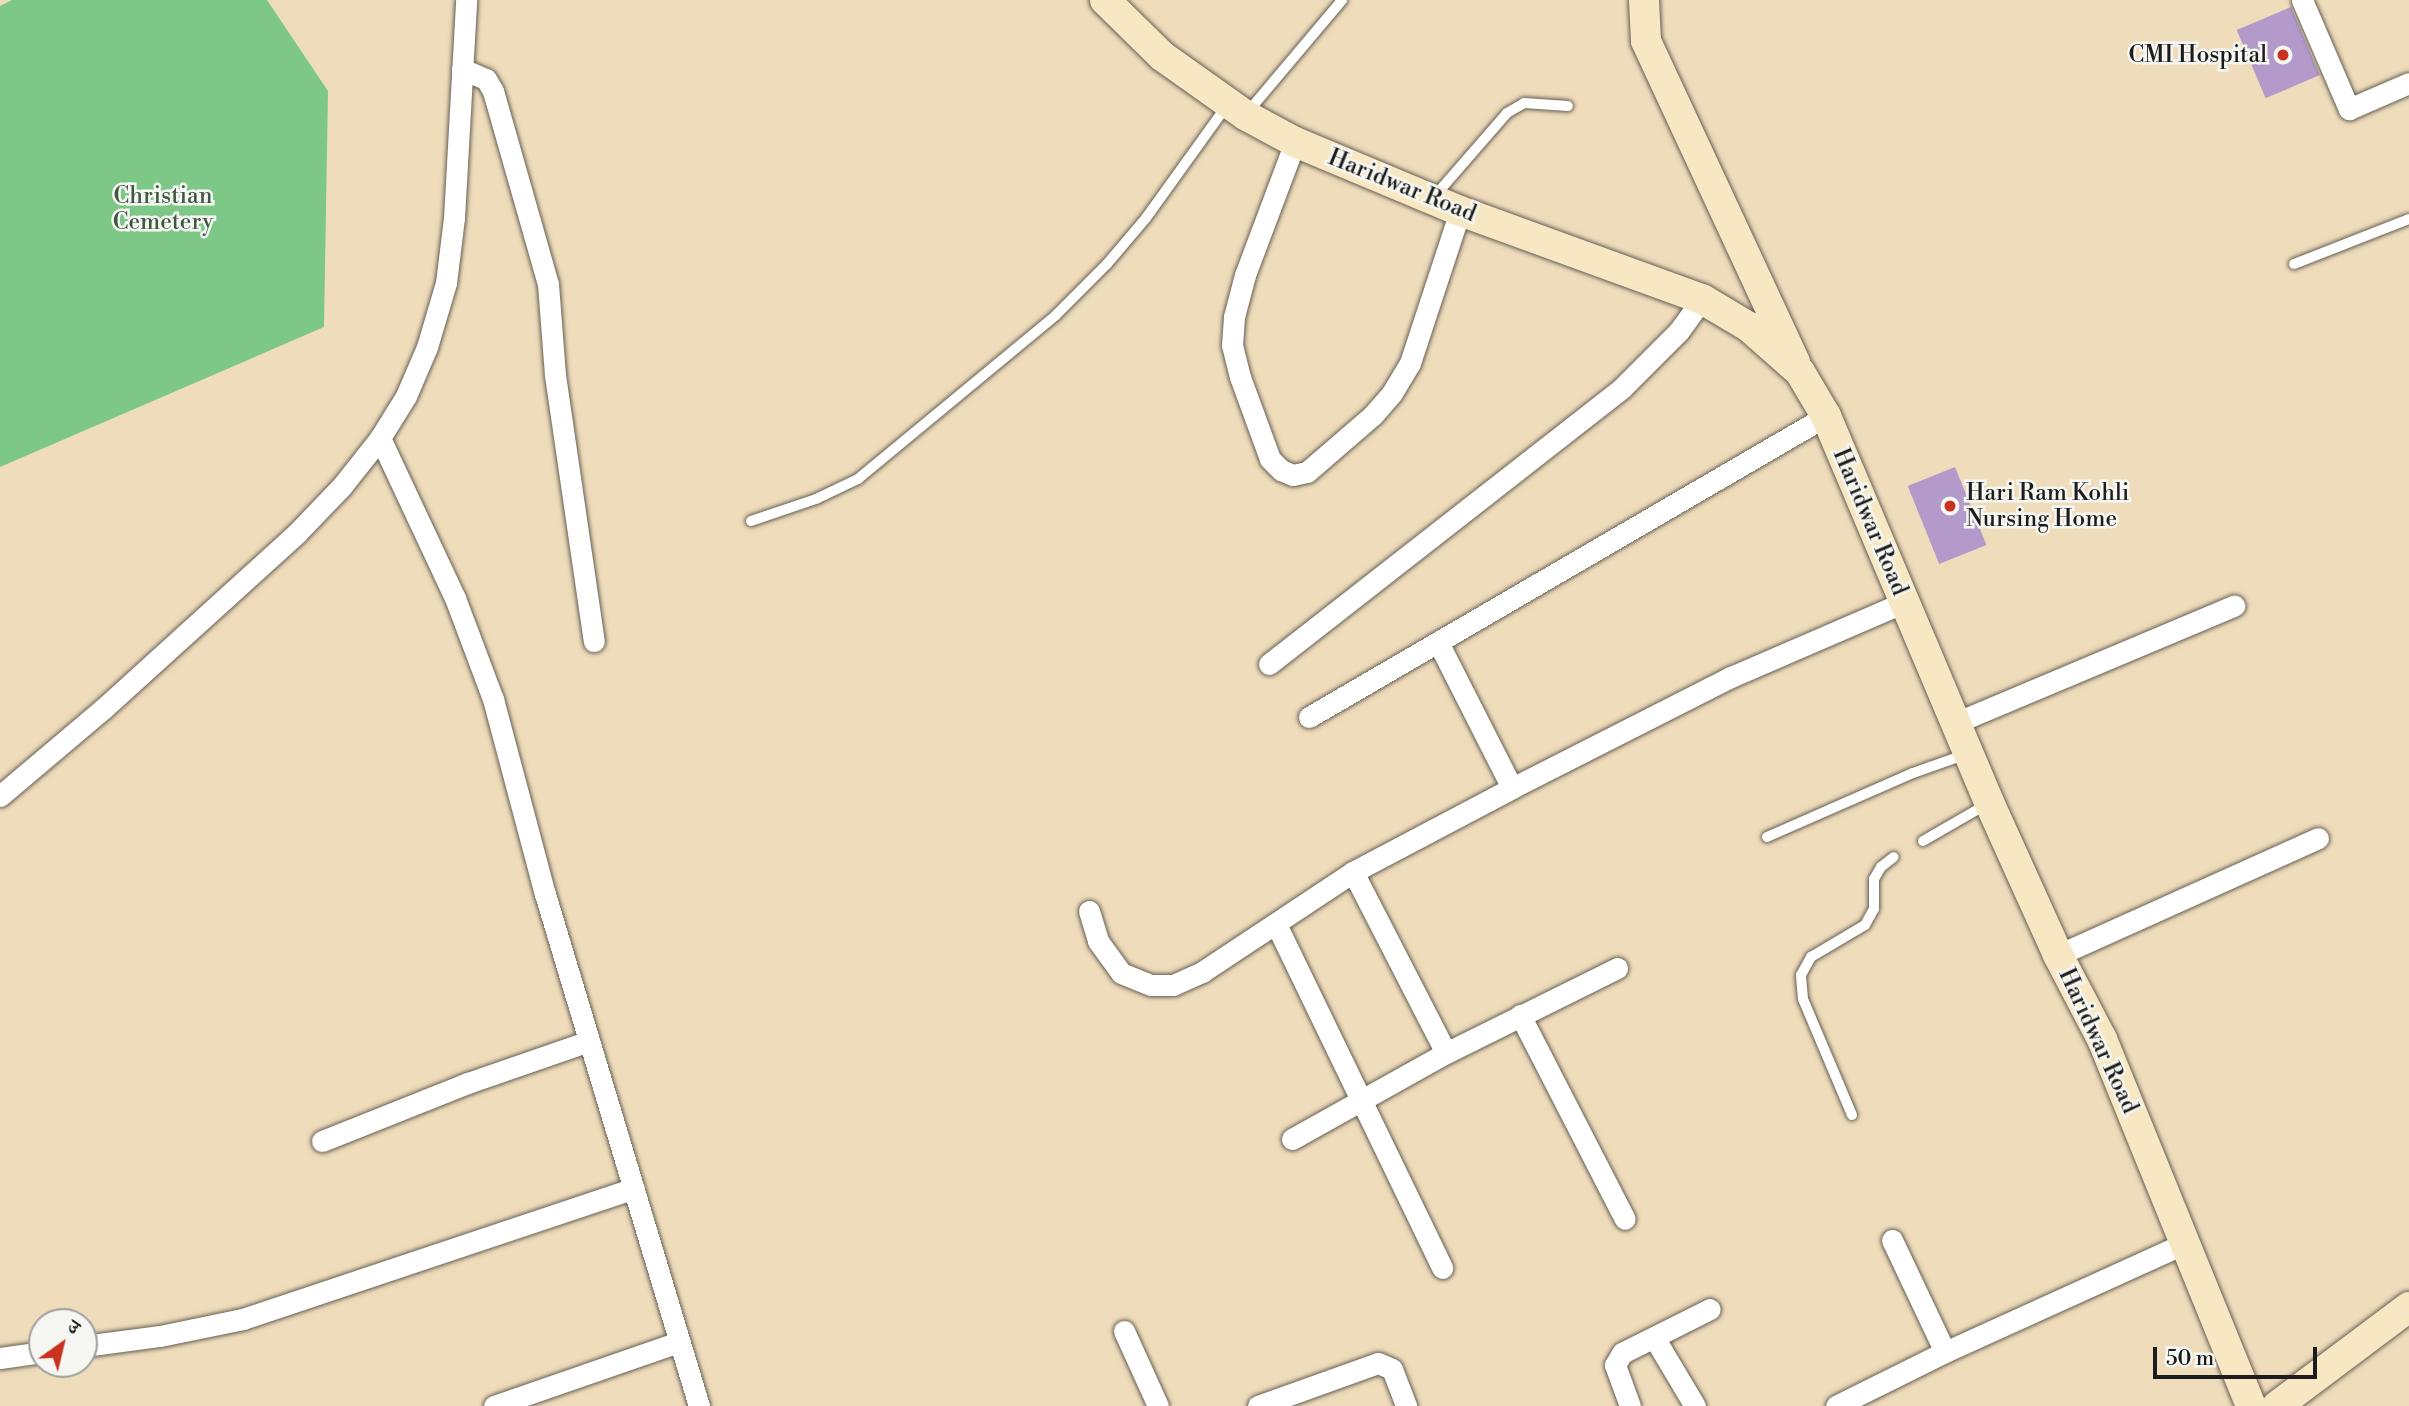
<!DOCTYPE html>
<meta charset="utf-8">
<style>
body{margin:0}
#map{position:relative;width:2409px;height:1406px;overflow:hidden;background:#efdcbb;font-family:"Libre Bodoni","Noto Serif Devanagari",serif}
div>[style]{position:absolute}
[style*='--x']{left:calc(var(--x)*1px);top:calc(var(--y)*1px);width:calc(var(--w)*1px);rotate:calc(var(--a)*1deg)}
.green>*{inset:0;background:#7dc886}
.building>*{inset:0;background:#b39acb;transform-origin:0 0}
.roads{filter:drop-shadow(0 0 2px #665f54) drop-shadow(0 0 2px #665f54)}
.lane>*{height:10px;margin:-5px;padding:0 5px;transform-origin:5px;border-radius:5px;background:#fff}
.street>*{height:21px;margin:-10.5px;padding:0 10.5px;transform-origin:10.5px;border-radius:10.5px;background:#fff}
.secondary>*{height:30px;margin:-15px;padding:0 15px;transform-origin:15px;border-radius:15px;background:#f7e8c3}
.dots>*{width:19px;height:19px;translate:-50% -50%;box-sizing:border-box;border:4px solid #f6f6f2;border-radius:50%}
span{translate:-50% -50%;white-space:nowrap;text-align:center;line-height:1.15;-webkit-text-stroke:5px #f6f6f2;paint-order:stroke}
.poi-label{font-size:23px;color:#1c1c1c}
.right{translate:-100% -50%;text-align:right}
.left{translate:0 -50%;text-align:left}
.street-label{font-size:23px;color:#1c1c1c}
.park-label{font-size:23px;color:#3e5841}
.north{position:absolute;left:28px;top:1308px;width:70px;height:70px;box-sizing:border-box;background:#f6f6f2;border:2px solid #9f9f9c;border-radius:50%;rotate:34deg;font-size:19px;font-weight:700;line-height:28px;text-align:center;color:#1c1c1c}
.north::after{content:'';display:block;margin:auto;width:24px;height:32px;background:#c8321e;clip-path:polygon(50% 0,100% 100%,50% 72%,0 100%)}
.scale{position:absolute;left:2153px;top:1347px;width:164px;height:32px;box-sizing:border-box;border:4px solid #1c1c1c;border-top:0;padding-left:9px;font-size:21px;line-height:24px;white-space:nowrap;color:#1c1c1c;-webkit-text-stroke:5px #f6f6f2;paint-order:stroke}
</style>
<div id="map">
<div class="green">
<div style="clip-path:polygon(12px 0,267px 0,328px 91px,324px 327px,0 467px,0 6px)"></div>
</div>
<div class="building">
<div style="left:2291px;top:7px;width:74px;height:59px;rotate:67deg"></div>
<div style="left:1955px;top:467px;width:84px;height:51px;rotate:68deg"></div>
</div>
<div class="roads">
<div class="lane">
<div style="--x:1247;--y:113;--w:148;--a:-49.9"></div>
<div style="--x:1434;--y:197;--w:111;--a:-49"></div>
<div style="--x:1507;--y:113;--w:20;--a:-30"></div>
<div style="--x:1524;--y:103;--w:44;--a:3.9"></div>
<div style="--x:2294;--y:264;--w:123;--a:-21.4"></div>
<div style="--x:751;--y:521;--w:69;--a:-18.7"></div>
<div style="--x:816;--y:499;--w:47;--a:-25.5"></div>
<div style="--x:858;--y:479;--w:257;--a:-39.6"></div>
<div style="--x:1056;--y:315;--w:72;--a:-45"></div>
<div style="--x:1107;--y:264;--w:60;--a:-49.7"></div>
<div style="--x:1146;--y:218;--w:140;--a:-54.3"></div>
<div style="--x:1767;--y:837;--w:159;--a:-23.7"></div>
<div style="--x:1913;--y:773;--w:57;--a:-19.4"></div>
<div style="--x:1923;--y:841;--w:74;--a:-30"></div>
<div style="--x:1852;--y:1115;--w:126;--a:-112.9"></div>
<div style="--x:1803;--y:999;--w:24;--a:-95"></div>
<div style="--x:1801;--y:975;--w:21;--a:-61"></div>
<div style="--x:1811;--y:957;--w:63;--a:-30.7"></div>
<div style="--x:1865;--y:925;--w:18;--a:-61"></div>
<div style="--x:1874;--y:909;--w:30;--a:-90"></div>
<div style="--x:1874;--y:879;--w:14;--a:-60"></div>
<div style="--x:1881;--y:867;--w:16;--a:-38"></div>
</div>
<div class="street">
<div style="--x:2302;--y:0;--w:119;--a:66.7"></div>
<div style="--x:2349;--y:109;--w:65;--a:-23.4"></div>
<div style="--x:462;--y:69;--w:26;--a:23"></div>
<div style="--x:486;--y:79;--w:14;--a:60"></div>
<div style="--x:493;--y:91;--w:201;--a:74.1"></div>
<div style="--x:548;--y:284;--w:91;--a:85.6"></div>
<div style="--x:555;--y:375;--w:269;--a:81.7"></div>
<div style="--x:1295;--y:142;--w:142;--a:110.6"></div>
<div style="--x:1245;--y:275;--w:43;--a:104.7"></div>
<div style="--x:1234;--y:317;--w:28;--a:94"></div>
<div style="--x:1232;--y:345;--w:33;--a:76"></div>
<div style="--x:1240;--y:377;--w:87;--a:69.9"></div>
<div style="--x:1270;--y:459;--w:16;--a:45"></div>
<div style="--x:1281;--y:470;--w:13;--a:23"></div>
<div style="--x:1293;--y:475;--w:14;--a:-12"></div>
<div style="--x:1307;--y:472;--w:87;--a:-40.8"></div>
<div style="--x:1373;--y:415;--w:29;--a:-49"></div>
<div style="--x:1392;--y:393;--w:35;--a:-59"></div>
<div style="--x:1410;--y:363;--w:160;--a:-71.8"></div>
<div style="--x:380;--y:438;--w:177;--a:64.9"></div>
<div style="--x:455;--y:598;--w:108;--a:69.4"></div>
<div style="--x:493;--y:699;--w:202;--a:75.1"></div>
<div style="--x:545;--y:894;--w:535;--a:73.26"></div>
<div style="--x:1439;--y:644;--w:161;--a:63.1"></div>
<div style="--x:1269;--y:664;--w:448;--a:-38"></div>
<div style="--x:1622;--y:388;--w:81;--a:-45"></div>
<div style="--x:1679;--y:331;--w:39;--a:-54"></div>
<div style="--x:1309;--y:717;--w:598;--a:-30.21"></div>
<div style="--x:1955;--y:723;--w:303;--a:-22.8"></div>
<div style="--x:0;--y:796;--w:135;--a:-40.2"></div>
<div style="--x:103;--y:709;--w:261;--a:-42.2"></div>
<div style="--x:296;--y:534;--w:66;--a:-46.2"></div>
<div style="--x:342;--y:486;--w:61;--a:-51.6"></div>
<div style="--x:380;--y:438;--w:49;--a:-58.2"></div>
<div style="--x:406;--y:396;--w:53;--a:-66.8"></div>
<div style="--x:427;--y:347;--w:67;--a:-73.5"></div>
<div style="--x:446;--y:283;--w:65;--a:-83"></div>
<div style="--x:454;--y:218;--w:218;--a:-86.8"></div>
<div style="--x:1353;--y:872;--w:203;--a:62.8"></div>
<div style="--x:1089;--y:911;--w:31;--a:73"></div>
<div style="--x:1098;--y:941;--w:39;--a:54"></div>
<div style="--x:1121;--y:973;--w:32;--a:22"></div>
<div style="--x:1151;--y:985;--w:22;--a:0"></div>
<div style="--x:1173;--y:985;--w:32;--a:-24"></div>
<div style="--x:1202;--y:972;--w:181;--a:-33.5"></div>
<div style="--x:1353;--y:872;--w:180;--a:-27.8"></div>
<div style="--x:1512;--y:788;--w:246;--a:-26.9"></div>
<div style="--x:1731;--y:677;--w:189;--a:-23.4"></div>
<div style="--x:1276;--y:924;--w:382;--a:64.2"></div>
<div style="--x:2058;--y:955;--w:285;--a:-24.2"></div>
<div style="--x:1520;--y:1015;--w:229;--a:62.8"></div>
<div style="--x:1292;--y:1139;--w:176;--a:-29.2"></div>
<div style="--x:1446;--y:1053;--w:191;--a:-26.4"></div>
<div style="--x:322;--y:1141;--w:157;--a:-21.7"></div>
<div style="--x:468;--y:1083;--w:128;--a:-19.1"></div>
<div style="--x:1892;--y:1240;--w:124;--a:64.7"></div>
<div style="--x:1124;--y:1331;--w:82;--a:65.6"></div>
<div style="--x:1655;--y:1339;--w:78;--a:59.2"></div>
<div style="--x:84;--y:1346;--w:77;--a:-7.5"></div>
<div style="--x:160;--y:1336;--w:85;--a:-11.6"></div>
<div style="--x:243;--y:1319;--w:412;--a:-18.5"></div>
<div style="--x:0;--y:1358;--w:42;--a:-8.1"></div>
<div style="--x:494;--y:1406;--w:196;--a:-19.1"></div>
<div style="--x:1258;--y:1406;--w:127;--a:-19.7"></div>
<div style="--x:1378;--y:1363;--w:15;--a:23"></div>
<div style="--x:1392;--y:1369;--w:40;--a:69"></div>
<div style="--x:1630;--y:1406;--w:44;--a:-110.1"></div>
<div style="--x:1615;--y:1365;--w:14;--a:-60"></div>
<div style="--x:1622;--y:1353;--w:98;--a:-26.6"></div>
<div style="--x:1836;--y:1406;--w:122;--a:-26.4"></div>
<div style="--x:1945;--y:1352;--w:266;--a:-24.4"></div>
</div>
<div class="secondary">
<div style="--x:1105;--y:0;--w:80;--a:44.5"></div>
<div style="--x:1162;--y:56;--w:102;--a:35.4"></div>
<div style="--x:1245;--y:115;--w:57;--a:28.4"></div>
<div style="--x:1295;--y:142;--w:179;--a:22.7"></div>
<div style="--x:1460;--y:211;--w:258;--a:20"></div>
<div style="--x:1702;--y:299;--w:55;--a:30.8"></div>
<div style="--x:1749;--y:327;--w:68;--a:41.4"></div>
<div style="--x:1800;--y:372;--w:51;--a:59.4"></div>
<div style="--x:1826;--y:416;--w:419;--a:67.1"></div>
<div style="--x:1989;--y:802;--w:168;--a:65.7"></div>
<div style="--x:2058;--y:955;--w:95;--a:62.4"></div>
<div style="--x:2102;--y:1039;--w:396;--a:67.9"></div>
<div style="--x:1644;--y:0;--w:41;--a:87.2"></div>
<div style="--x:1646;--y:41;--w:354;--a:65.1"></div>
<div style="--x:2277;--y:1406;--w:165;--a:-36.9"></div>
</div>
</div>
<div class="dots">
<div style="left:2283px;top:55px;background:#c8321e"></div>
<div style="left:1950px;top:506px;background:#c8321e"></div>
</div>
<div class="poi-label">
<span class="right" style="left:2267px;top:55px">CMI Hospital</span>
<span class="left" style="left:1966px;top:506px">Hari Ram Kohli<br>Nursing Home</span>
</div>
<div class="street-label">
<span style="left:1402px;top:186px;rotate:22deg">Haridwar Road</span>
<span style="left:1870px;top:522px;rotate:67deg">Haridwar Road</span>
<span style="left:2098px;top:1041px;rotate:65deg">Haridwar Road</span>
</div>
<div class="park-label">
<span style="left:163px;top:209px">Christian<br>Cemetery</span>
</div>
<div class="north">उ</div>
<div class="scale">50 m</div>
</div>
